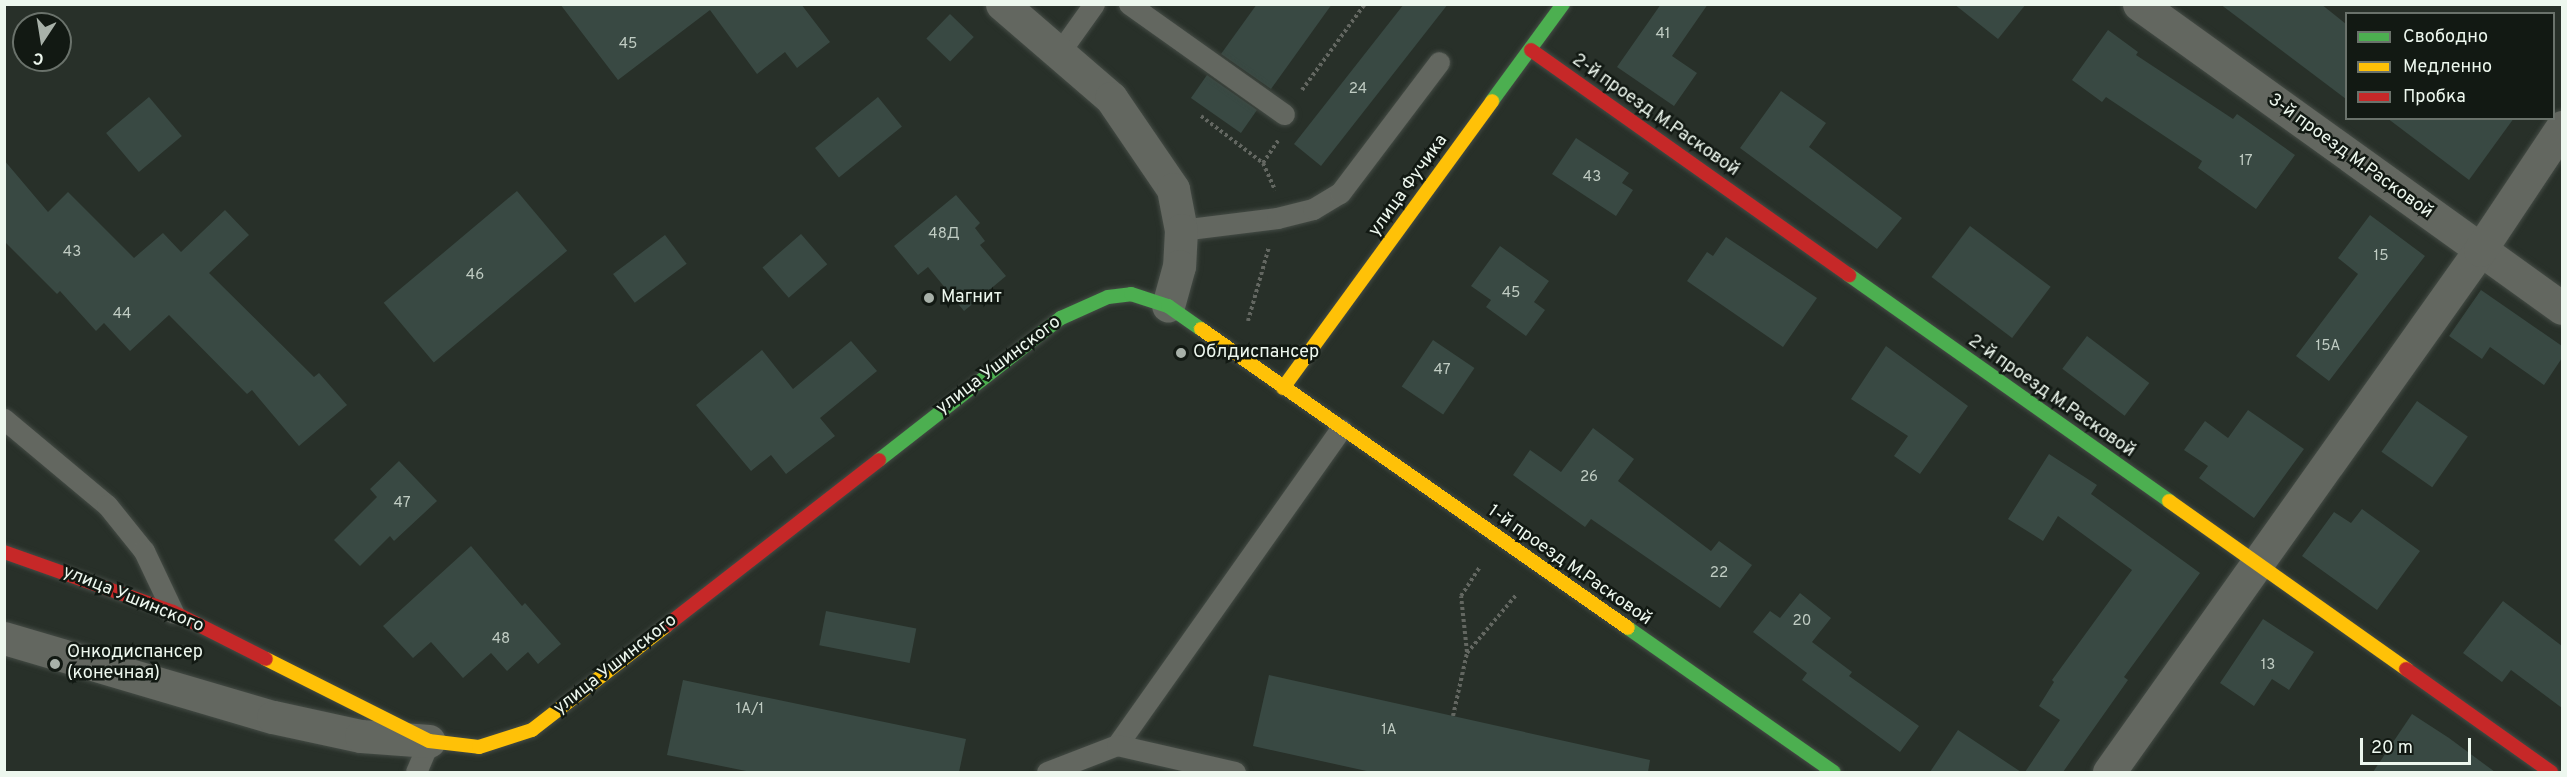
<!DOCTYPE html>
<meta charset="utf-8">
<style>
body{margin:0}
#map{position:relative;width:2567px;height:777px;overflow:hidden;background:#283029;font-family:Overpass,sans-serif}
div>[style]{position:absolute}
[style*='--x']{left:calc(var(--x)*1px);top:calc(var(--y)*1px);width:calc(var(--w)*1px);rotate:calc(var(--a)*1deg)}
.building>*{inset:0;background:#394943;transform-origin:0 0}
.path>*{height:4px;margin-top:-2px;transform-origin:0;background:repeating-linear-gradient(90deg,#636761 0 3px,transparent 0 6px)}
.roads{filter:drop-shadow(0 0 2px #444b45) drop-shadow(0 0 2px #444b45)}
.lane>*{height:21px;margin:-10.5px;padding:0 10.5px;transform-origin:10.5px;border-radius:10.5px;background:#636760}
.street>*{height:33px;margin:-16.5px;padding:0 16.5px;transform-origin:16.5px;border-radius:16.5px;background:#636760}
.fast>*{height:14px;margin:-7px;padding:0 7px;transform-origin:7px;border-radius:7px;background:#4caf50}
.slow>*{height:14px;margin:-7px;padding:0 7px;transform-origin:7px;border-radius:7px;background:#ffc107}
.jam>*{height:14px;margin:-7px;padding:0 7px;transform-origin:7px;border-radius:7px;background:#c62828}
.dots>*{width:16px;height:16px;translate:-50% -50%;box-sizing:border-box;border:3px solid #121913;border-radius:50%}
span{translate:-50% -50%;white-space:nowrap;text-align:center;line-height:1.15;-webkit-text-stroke:5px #121913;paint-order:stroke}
.number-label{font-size:15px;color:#c0ccc3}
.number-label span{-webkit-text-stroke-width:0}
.street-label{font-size:18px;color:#edf7ee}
.poi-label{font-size:18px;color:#edf7ee}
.left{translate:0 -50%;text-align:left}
.frame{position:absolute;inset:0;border:6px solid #edf7ee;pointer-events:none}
.legend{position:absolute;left:2345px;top:12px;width:210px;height:108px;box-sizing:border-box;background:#121913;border:2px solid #6a726b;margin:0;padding:8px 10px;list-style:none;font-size:18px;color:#edf7ee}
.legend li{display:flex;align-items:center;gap:12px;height:30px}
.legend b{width:30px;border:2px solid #6a726b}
.north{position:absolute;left:12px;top:12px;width:60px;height:60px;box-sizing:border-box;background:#121913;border:2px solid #6a726b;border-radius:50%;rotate:192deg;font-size:16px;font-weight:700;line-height:24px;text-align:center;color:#edf7ee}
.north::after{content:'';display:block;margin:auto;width:21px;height:27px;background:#a8b1a9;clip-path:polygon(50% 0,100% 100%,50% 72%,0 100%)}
.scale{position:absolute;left:2360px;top:738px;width:111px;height:27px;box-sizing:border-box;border:3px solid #edf7ee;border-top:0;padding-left:8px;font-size:18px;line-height:21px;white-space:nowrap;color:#edf7ee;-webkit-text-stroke:4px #121913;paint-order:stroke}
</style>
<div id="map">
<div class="building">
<div style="clip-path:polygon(560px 4px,801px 4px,830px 42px,797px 68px,785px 52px,757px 74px,710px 10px,618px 80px)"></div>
<div style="clip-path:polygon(1257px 4px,1332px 4px,1271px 89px,1221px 54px)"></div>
<div style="clip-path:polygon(1404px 4px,1448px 4px,1321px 166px,1294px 144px)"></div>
<div style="clip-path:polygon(1661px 4px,1708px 4px,1672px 56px,1697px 73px,1674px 106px,1617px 67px)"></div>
<div style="clip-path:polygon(1954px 4px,2026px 4px,1998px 39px)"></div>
<div style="clip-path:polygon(2220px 4px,2321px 4px,2346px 24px,2346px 99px)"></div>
<div style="left:950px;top:14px;width:33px;height:34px;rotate:44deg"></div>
<div style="clip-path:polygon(2108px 30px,2138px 52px,2136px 55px,2233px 119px,2237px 114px,2295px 155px,2256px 209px,2198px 168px,2202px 161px,2106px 97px,2102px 102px,2072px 80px)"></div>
<div style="left:1207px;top:75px;width:61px;height:28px;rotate:35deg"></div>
<div style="clip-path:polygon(1781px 91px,1826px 123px,1809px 147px,1902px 218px,1877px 249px,1740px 148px)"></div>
<div style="left:149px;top:97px;width:51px;height:56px;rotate:50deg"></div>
<div style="left:878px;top:97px;width:38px;height:81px;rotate:51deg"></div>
<div style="clip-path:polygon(2387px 118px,2514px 118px,2469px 180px)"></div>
<div style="clip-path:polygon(1576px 138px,1629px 173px,1622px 183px,1633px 190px,1616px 216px,1552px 174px)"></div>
<div style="clip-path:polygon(4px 160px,48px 212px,68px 192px,134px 258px,163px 233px,181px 252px,225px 210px,249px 235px,209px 273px,314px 377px,319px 373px,347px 405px,299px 446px,252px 390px,247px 394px,169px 315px,130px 351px,104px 323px,96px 331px,60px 291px,57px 294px,4px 241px)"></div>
<div style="left:517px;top:191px;width:78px;height:174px;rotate:50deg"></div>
<div style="clip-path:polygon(956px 195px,980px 223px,975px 228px,985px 241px,980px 245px,1006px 276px,964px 311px,928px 267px,918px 275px,894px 246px)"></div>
<div style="clip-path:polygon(2370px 215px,2425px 256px,2329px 381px,2296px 356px,2358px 274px,2338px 258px)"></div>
<div style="left:1970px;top:226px;width:101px;height:64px;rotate:37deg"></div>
<div style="left:801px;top:234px;width:40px;height:51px;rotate:49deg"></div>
<div style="left:665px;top:235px;width:36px;height:65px;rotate:53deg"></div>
<div style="clip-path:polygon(1726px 237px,1817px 298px,1783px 347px,1687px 281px,1707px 252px,1713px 256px)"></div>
<div style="clip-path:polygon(1500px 246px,1549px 281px,1534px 302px,1545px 310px,1526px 336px,1486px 307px,1491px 300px,1471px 286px)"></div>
<div style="clip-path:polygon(2481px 290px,2562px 346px,2562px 358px,2544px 385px,2490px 347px,2482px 359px,2449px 336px)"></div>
<div style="left:2087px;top:336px;width:78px;height:41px;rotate:37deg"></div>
<div style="left:1433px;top:340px;width:50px;height:56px;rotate:34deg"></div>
<div style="clip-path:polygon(851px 341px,877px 371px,820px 418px,835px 436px,786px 474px,771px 455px,751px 471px,696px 405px,762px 350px,793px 389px)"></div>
<div style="clip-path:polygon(1886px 346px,1968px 406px,1920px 474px,1894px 456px,1908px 436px,1851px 399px)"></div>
<div style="left:2417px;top:401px;width:62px;height:62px;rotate:35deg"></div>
<div style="clip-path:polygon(2248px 410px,2304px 449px,2254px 518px,2199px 478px,2208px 466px,2184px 450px,2205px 421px,2228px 438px)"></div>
<div style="clip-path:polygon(1593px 428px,1634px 459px,1618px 481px,1711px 551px,1719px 541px,1752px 565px,1720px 608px,1591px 519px,1585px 527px,1513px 475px,1530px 450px,1561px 472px)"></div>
<div style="clip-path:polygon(2049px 454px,2097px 485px,2091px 494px,2200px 573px,2124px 677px,2128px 680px,2063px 772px,2025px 772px,2060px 720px,2039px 706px,2054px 682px,2052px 680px,2132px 570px,2058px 516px,2043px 541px,2008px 519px)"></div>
<div style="clip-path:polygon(399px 461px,437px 501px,394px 541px,390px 536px,360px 566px,334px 540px,377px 497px,370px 489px)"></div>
<div style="clip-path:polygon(2362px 509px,2420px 551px,2377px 610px,2302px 556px,2334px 512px,2351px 523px)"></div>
<div style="clip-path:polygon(471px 546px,522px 606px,525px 603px,561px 644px,538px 664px,528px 652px,507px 671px,491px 653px,463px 678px,431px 642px,413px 658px,383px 626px)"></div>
<div style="clip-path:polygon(1800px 593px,1831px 618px,1812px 642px,1852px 672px,1849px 676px,1919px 726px,1900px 752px,1802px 680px,1807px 673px,1753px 632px,1770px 611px,1780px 618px)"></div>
<div style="clip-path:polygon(2503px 601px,2562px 646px,2562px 708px,2511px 670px,2502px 682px,2463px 653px)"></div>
<div style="left:826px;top:611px;width:92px;height:35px;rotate:11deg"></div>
<div style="clip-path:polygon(2263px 619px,2314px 652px,2289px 690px,2272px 679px,2254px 706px,2220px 683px)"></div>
<div style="clip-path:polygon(1269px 675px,1650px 760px,1648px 772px,1371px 772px,1253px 746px)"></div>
<div style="clip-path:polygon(683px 680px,966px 739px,959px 772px,751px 772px,667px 755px)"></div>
<div style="clip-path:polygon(2412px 714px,2449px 738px,2495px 772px,2373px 772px)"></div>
<div style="clip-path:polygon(1958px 730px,2021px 772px,1930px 772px)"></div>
</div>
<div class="path">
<div style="--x:1302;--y:90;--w:107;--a:-53.8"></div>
<div style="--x:1201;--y:116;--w:78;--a:37.2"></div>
<div style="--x:1263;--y:163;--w:30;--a:66"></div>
<div style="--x:1263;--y:163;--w:27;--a:-56"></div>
<div style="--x:1248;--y:321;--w:77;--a:-74.2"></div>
<div style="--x:1467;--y:652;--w:56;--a:-96.1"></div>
<div style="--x:1461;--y:596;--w:35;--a:-57"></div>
<div style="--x:1453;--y:716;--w:65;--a:-77.5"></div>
<div style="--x:1467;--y:653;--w:77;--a:-49.7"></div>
</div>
<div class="roads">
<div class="lane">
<div style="--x:1129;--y:4;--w:190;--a:35.4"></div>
<div style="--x:1059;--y:53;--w:60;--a:-54.5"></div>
<div style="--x:1181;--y:230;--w:97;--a:-7.1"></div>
<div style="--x:1277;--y:218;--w:37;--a:-14"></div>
<div style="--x:1313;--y:209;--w:31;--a:-31"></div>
<div style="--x:1340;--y:193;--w:164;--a:-52.9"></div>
<div style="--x:4;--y:419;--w:134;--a:39.9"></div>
<div style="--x:107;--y:505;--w:59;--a:51.2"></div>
<div style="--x:144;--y:551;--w:68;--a:64.6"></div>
<div style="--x:1117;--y:745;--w:387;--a:-54.7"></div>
<div style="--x:416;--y:772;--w:34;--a:-67"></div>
<div style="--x:1047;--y:772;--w:75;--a:-21.1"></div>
<div style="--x:1117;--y:745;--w:121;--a:12.9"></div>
</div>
<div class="street">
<div style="--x:1002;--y:4;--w:144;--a:40.8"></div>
<div style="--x:1111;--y:98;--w:110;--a:55.7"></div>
<div style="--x:1173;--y:189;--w:42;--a:79"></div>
<div style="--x:1181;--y:230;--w:36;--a:93"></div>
<div style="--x:1179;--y:266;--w:41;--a:105.4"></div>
<div style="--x:2139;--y:4;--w:521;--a:35.7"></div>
<div style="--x:4;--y:638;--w:280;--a:16.4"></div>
<div style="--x:273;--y:717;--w:90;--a:12.2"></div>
<div style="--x:361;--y:736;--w:68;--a:4.2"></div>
<div style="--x:2109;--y:772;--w:640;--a:-54.6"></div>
<div style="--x:2480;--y:250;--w:148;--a:-56.3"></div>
</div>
<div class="fast">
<div style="--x:1492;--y:101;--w:120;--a:-53.8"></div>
<div style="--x:1849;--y:275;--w:392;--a:35.2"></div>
<div style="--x:879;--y:460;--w:231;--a:-38"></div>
<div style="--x:1061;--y:318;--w:51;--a:-24.1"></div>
<div style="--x:1108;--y:297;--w:23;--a:-7"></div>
<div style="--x:1131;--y:294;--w:39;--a:18"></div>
<div style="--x:1168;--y:306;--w:40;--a:34.9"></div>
<div style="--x:1628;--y:628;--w:251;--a:35"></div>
</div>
<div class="slow">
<div style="--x:1201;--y:329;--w:521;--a:35"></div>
<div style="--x:1283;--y:388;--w:355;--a:-53.9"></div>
<div style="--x:2169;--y:501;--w:291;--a:35.3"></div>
<div style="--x:266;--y:659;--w:182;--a:26.7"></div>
<div style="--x:429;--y:741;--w:50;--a:6.8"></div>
<div style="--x:479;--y:747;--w:56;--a:-17.8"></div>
<div style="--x:532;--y:730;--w:170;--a:-37.8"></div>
</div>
<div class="jam">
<div style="--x:1531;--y:50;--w:390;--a:35.3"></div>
<div style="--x:4;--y:552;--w:179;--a:19.5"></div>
<div style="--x:173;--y:612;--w:104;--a:26.8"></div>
<div style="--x:666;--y:626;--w:270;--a:-37.9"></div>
<div style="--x:2406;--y:669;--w:178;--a:35.4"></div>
</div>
</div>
<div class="dots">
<div style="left:929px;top:298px;background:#a8b1a9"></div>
<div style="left:1181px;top:353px;background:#a8b1a9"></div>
<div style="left:55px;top:664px;background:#a8b1a9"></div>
</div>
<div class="number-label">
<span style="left:1663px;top:35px">41</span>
<span style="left:628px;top:45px">45</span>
<span style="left:1358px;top:90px">24</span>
<span style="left:2246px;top:162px">17</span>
<span style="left:1592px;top:178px">43</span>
<span style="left:944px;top:235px">48Д</span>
<span style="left:72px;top:253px">43</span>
<span style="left:2381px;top:257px">15</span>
<span style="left:475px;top:276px">46</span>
<span style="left:1511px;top:294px">45</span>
<span style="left:122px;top:315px">44</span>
<span style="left:2328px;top:347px">15А</span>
<span style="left:1442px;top:371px">47</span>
<span style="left:1589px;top:478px">26</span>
<span style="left:402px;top:504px">47</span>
<span style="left:1719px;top:574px">22</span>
<span style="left:1802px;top:622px">20</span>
<span style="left:501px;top:640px">48</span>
<span style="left:2268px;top:666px">13</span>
<span style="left:750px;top:710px">1А/1</span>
<span style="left:1389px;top:731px">1А</span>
</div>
<div class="street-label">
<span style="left:1655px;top:116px;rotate:35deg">2-й проезд М.Расковой</span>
<span style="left:2350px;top:157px;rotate:36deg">3-й проезд М.Расковой</span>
<span style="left:1409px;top:186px;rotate:-54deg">улица Фучика</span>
<span style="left:999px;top:366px;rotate:-37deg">улица Ушинского</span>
<span style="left:2051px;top:397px;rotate:35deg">2-й проезд М.Расковой</span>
<span style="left:1569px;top:566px;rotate:35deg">1-й проезд М.Расковой</span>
<span style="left:133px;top:600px;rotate:22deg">улица Ушинского</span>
<span style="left:616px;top:665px;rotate:-38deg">улица Ушинского</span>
</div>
<div class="poi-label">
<span class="left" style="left:941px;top:298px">Магнит</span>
<span class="left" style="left:1193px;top:353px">Облдиспансер</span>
<span class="left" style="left:67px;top:664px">Онкодиспансер<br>(конечная)</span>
</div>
<div class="frame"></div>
<ul class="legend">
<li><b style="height:8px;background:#4caf50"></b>Свободно</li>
<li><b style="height:8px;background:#ffc107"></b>Медленно</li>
<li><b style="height:8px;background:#c62828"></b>Пробка</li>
</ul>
<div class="north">С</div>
<div class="scale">20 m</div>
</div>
